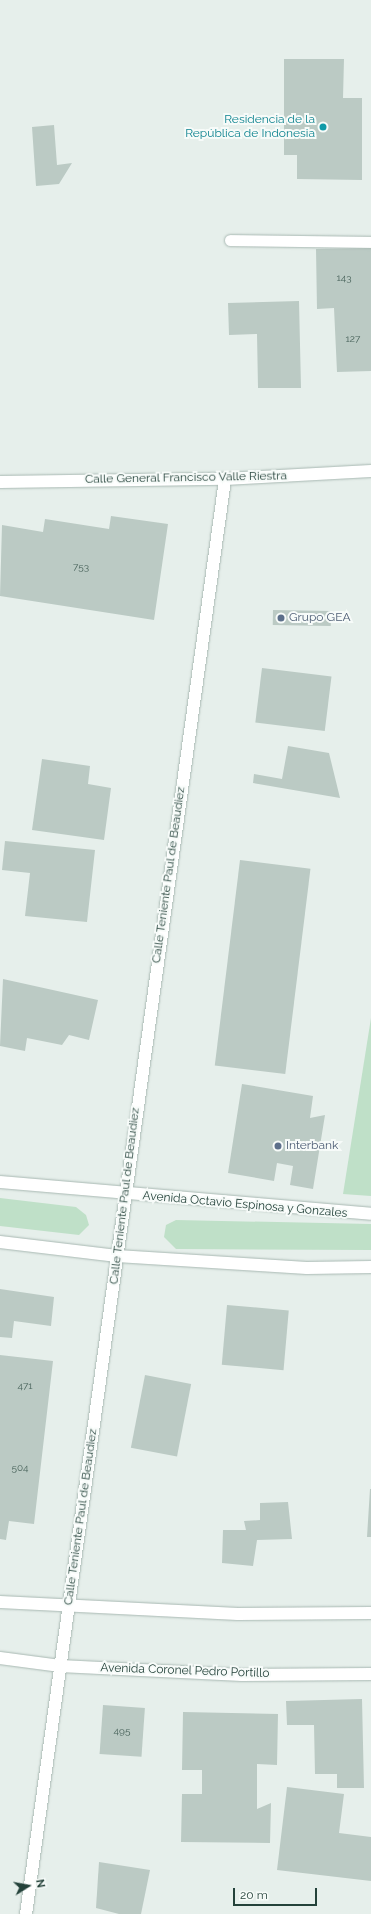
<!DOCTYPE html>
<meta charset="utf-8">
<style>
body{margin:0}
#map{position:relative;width:371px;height:1914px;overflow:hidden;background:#e6efeb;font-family:Raleway,sans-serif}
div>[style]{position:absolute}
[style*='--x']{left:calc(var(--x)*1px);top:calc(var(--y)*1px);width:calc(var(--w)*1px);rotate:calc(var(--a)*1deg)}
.green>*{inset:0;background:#bfe0c8}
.building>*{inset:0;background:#bbcac4;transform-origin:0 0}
.roads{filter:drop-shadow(0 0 1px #a8b8b2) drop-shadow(0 0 1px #a8b8b2)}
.service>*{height:11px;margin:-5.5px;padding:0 5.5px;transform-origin:5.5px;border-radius:5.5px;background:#fff}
.minor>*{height:12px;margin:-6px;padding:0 6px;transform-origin:6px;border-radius:6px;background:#fff}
.secondary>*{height:12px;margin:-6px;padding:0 6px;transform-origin:6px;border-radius:6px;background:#fff}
.dots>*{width:11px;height:11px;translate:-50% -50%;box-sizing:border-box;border:2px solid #f7fbf9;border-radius:50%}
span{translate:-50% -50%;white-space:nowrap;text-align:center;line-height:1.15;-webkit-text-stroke:4px #f7fbf9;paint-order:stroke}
.number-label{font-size:10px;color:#4a645c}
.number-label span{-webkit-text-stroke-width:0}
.culture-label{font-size:12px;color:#0d838f}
.right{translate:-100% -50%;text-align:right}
.street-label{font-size:12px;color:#24423a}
.service-label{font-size:12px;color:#4e5e75}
.left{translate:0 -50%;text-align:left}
.north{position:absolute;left:8px;top:1866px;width:40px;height:40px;-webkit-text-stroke:3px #f7fbf9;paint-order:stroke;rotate:79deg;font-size:11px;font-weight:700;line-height:16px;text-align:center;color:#24423a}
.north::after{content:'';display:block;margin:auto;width:14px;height:18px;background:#24423a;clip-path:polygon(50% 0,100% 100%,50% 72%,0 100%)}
.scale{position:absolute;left:233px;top:1888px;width:84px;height:18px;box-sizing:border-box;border:2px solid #24423a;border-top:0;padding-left:5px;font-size:12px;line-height:14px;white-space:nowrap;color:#24423a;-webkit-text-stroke:3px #f7fbf9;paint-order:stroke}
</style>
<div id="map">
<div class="green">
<div style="clip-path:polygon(371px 1018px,371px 1196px,343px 1194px)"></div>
<div style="clip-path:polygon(0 1198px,76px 1207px,86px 1215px,89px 1225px,79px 1235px,0 1226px)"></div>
<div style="clip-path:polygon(176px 1220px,371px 1224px,371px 1250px,176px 1249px,164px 1237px,166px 1225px)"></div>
</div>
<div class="building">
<div style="clip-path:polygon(284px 59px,344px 59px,343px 98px,362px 98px,362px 180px,297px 179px,297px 155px,284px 155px)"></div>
<div style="clip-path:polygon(54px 125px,57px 165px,72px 163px,59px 184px,36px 186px,32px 127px)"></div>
<div style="clip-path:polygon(371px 248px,371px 371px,337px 372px,334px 308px,317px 309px,316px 249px)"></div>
<div style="clip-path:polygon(299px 301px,301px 388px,258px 388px,257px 334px,229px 335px,228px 303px)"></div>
<div style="clip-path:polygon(111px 516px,168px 524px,154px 620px,0 596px,2px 525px,43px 532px,45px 519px,109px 529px)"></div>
<div style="left:273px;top:610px;width:58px;height:15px;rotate:1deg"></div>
<div style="left:262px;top:668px;width:70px;height:55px;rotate:7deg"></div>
<div style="clip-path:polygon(288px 746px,329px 753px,340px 798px,253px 783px,254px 774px,282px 779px)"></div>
<div style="clip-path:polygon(42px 759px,90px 766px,88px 784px,111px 788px,104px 840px,32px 830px)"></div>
<div style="clip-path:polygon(5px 841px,95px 850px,87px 922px,25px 916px,30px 873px,2px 870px)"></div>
<div style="left:240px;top:860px;width:71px;height:207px;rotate:7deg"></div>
<div style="clip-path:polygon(3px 979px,98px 1000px,89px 1040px,69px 1035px,62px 1045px,27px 1038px,25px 1051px,0 1046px)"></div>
<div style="clip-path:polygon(242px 1084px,313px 1096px,310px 1118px,325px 1115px,313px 1189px,290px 1185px,293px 1166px,277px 1163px,274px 1181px,228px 1173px)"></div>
<div style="clip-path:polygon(0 1289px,54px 1297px,51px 1326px,14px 1321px,12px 1338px,0 1337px)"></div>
<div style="left:227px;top:1305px;width:62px;height:60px;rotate:5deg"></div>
<div style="clip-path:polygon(0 1355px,53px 1361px,34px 1524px,9px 1521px,6px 1540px,0 1539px)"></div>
<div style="left:145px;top:1375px;width:47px;height:74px;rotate:11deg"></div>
<div style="clip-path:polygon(370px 1489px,371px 1489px,371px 1537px,367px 1537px)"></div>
<div style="clip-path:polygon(288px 1502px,292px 1539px,257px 1540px,253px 1566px,222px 1563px,223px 1530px,246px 1530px,244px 1521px,260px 1520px,260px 1503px)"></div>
<div style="clip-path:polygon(362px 1699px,364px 1788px,337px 1788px,337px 1774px,315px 1774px,314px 1725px,287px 1725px,286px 1701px)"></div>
<div style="left:103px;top:1705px;width:42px;height:49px;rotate:4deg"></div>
<div style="clip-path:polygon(183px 1712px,278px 1714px,277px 1765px,257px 1764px,257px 1809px,271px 1803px,270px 1843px,181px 1842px,182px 1794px,202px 1794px,202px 1770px,182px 1770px)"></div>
<div style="clip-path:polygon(287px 1787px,344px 1794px,339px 1833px,371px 1837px,371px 1881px,277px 1870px)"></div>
<div style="clip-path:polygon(99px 1862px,150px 1870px,141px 1914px,119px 1914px,96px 1908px)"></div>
</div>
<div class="roads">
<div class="service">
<div style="--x:230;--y:240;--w:141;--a:0.8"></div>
</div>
<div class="minor">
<div style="--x:0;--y:482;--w:225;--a:-0.8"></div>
<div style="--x:225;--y:479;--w:146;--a:-3.1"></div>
<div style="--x:0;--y:1182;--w:372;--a:4.9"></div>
<div style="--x:0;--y:1242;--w:118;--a:6.8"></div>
<div style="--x:117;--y:1256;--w:190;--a:3.6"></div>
<div style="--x:307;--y:1268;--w:64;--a:-0.9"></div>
<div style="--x:26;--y:1914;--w:1449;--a:-82.1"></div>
</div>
<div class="secondary">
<div style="--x:0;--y:1602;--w:238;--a:2.9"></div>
<div style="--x:238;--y:1614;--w:133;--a:-0.4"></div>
<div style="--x:0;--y:1658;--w:61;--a:7.6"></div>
<div style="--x:60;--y:1666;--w:182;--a:2.8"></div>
<div style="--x:242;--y:1675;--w:129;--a:-0.4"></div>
</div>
</div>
<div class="dots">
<div style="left:323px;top:127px;background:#0f9aa8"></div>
<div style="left:281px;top:618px;background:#5c6f8a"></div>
<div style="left:278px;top:1146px;background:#5c6f8a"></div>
</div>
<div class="number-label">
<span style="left:344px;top:278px">143</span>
<span style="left:353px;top:339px">127</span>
<span style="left:81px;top:567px">753</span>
<span style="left:25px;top:1386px">471</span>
<span style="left:20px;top:1468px">504</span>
<span style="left:122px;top:1731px">495</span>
</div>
<div class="culture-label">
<span class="right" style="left:315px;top:127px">Residencia de la<br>República de Indonesia</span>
</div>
<div class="street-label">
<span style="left:186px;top:478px;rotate:-1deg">Calle General Francisco Valle Riestra</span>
<span style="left:169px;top:875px;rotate:-82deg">Calle Teniente Paul de Beaudiez</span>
<span style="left:125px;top:1196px;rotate:-83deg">Calle Teniente Paul de Beaudiez</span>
<span style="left:245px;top:1205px;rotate:5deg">Avenida Octavio Espinosa y Gonzales</span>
<span style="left:81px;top:1517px;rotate:-82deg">Calle Teniente Paul de Beaudiez</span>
<span style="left:185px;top:1671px;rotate:2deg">Avenida Coronel Pedro Portillo</span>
</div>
<div class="service-label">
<span class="left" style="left:289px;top:618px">Grupo GEA</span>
<span class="left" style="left:286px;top:1146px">Interbank</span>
</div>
<div class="north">N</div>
<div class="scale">20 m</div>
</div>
